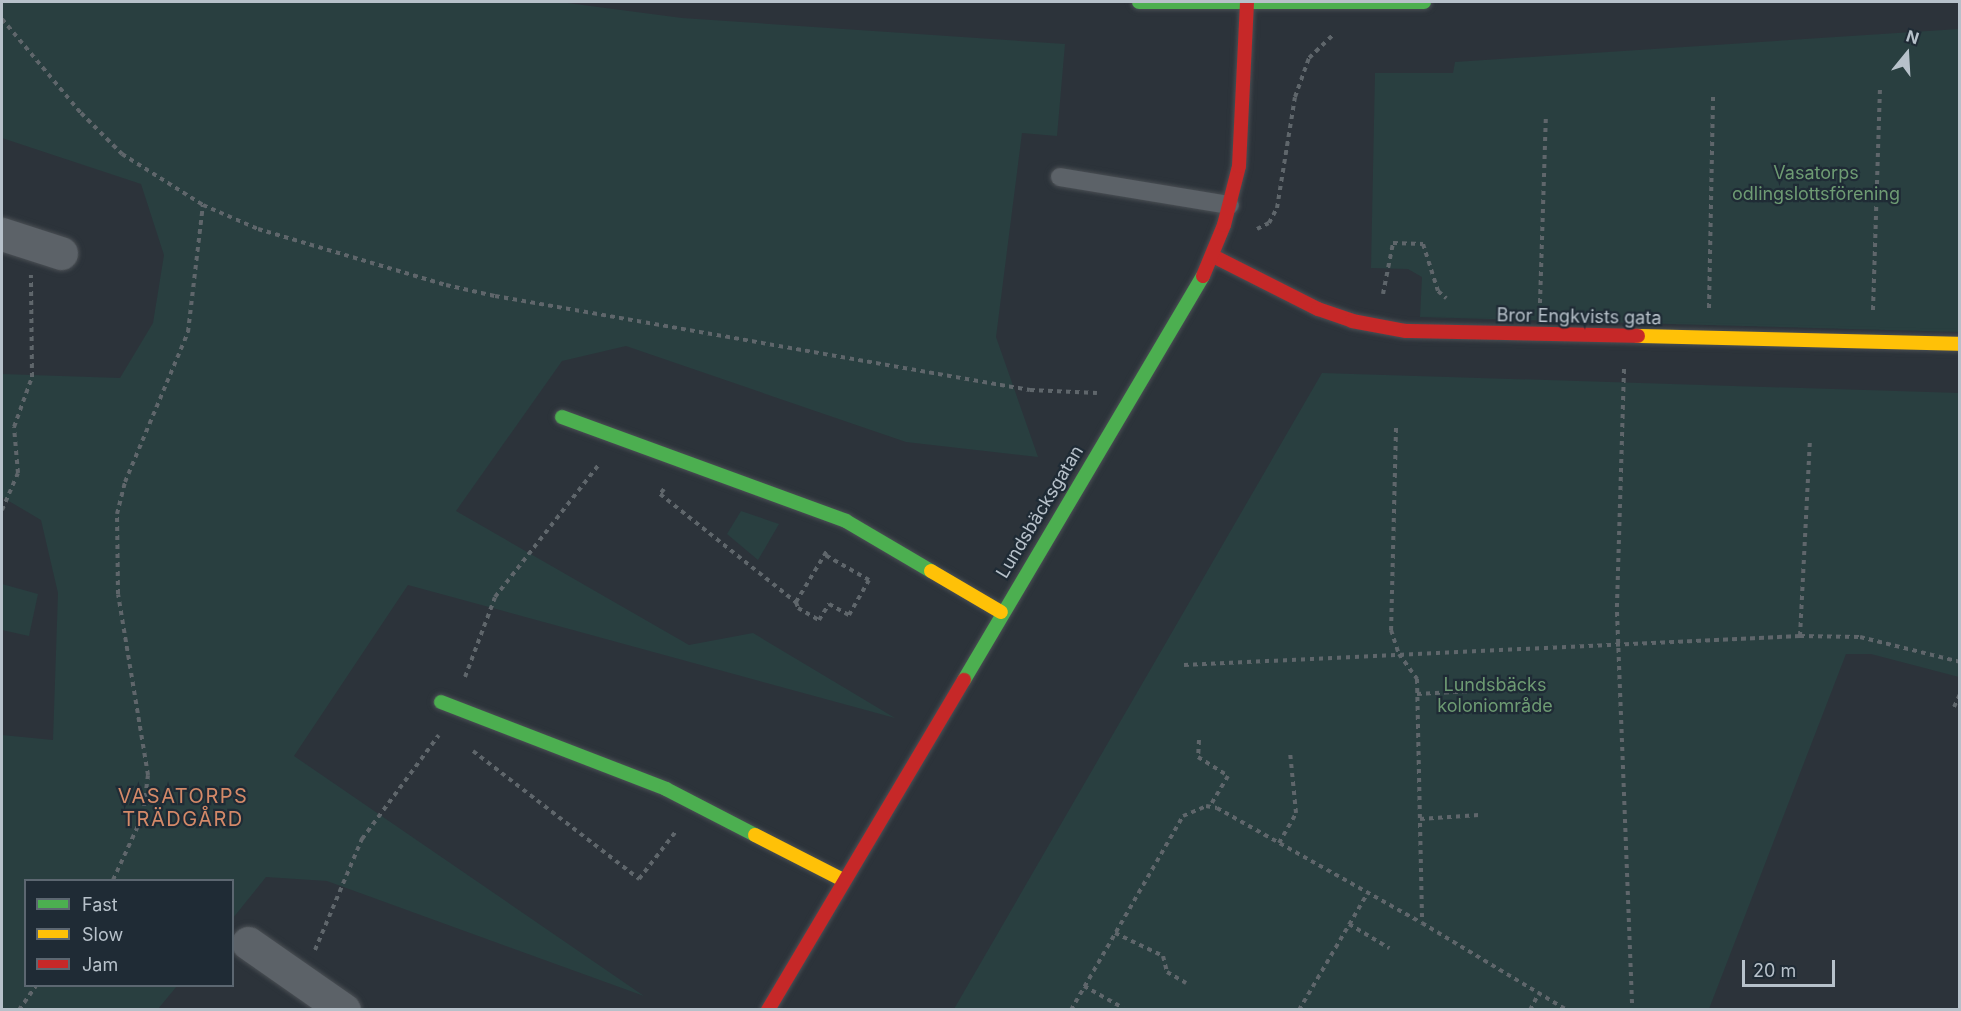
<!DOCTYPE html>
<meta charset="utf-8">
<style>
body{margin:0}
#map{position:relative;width:1961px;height:1011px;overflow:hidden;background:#2c333a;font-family:Inter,sans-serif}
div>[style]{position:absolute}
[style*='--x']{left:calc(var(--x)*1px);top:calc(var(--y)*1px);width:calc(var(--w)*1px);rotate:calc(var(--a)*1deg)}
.green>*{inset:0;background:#293f40}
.path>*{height:4px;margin-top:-2px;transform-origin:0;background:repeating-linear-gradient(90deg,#5f666b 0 4.5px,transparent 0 9px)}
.roads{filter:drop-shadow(0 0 2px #4a4f54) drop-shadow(0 0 2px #4a4f54)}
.lane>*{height:18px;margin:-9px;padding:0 9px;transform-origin:9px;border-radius:9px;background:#5c6268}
.street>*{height:33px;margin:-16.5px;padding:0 16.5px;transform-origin:16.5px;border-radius:16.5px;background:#5c6268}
.fast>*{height:14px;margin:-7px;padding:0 7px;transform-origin:7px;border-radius:7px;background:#4caf50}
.slow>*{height:14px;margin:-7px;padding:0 7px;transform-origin:7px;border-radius:7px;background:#ffc107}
.jam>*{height:14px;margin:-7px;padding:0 7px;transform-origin:7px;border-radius:7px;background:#c62828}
span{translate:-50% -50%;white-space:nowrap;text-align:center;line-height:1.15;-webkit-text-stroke:4.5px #1f2b35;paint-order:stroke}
.park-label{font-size:18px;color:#6e9b73}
.street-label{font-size:18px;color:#b7c1ca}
.neighbourhood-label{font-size:20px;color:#d48968;letter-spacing:1.5px}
.frame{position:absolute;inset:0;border:3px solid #b7c1ca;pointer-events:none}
.legend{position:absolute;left:24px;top:879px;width:210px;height:108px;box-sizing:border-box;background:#1f2b35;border:2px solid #5c6771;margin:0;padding:8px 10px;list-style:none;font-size:18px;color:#b7c1ca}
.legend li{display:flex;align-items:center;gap:12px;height:30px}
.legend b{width:30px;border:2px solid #5c6771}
.north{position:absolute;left:1877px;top:24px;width:60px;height:60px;-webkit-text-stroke:4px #1f2b35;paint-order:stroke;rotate:18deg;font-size:16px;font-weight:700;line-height:24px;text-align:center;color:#b7c1ca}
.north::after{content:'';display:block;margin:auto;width:21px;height:27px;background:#b7c1ca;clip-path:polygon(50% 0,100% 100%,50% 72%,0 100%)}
.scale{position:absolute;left:1742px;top:960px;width:93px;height:27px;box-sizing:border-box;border:3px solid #b7c1ca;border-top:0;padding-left:8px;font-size:18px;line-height:21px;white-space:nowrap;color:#b7c1ca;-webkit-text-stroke:4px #1f2b35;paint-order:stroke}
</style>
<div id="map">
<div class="green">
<div style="clip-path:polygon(2px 2px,560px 2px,682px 18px,1065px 44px,1057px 136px,1022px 133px,996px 337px,1038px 457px,906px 442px,626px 346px,562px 361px,456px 511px,689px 645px,753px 633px,895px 718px,408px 585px,294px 756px,644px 996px,327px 881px,266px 877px,233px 918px,232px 880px,26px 880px,26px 986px,177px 986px,158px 1009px,2px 1009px,2px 735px,53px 740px,58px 593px,41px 520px,2px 497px,2px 374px,120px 378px,153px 323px,164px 255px,141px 184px,2px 138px)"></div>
<div style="clip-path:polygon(1959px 29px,1959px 332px,1420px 317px,1422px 277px,1408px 269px,1371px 268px,1375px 73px,1453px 73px,1455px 62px)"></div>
<div style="clip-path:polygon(1322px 373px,1959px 393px,1959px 677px,1871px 654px,1846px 654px,1709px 1009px,954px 1009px)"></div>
<div style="clip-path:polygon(741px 511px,779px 524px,758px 560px,727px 534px)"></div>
<div style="clip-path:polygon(2px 584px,38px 594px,29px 636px,2px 630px)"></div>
</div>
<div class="path">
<div style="--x:2;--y:19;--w:123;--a:50"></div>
<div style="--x:81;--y:113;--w:58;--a:45"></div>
<div style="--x:122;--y:154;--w:96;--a:32.2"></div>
<div style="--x:203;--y:205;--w:60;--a:23.6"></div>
<div style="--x:258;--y:229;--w:196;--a:16.6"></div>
<div style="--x:446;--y:285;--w:50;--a:12.7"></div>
<div style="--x:495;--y:296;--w:543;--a:9.97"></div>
<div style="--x:1030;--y:390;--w:67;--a:2.6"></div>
<div style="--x:1257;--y:229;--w:13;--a:-27"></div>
<div style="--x:1269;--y:223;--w:17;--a:-62"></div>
<div style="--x:1277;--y:208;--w:112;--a:-80.8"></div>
<div style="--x:1295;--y:97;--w:41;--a:-70.3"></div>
<div style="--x:1309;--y:58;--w:35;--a:-44"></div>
<div style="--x:1383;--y:294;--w:52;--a:-78.9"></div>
<div style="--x:1393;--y:243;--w:30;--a:2"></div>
<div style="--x:1423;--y:244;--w:49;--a:72.3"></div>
<div style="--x:1438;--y:291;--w:11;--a:41"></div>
<div style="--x:1540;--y:303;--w:186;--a:-88.2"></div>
<div style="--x:1709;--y:308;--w:216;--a:-88.9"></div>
<div style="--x:1873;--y:310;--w:224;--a:-88.2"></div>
<div style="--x:1624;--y:369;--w:243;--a:91.7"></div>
<div style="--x:1617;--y:612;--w:398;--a:87.8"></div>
<div style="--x:1396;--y:428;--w:202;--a:91.4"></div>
<div style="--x:1391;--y:630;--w:25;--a:72"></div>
<div style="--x:1399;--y:654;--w:31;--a:54"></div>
<div style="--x:1417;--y:679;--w:243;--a:88.8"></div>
<div style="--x:664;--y:489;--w:6;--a:129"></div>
<div style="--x:660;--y:494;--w:174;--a:38.5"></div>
<div style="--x:796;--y:602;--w:62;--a:-58.9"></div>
<div style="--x:2;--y:510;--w:40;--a:-66.6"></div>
<div style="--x:18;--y:473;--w:46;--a:-95"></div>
<div style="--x:14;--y:427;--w:53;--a:-70.2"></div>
<div style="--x:32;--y:377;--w:102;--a:-90.6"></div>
<div style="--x:796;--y:602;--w:6;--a:72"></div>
<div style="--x:798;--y:608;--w:24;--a:30"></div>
<div style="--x:819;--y:620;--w:19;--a:-58"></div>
<div style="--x:829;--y:604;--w:23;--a:29"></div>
<div style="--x:849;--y:615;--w:40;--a:-60.3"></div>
<div style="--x:869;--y:580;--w:51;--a:-150.4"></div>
<div style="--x:1800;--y:636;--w:196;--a:-87.1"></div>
<div style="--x:1184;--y:665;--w:617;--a:-2.7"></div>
<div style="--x:1800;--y:636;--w:60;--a:1"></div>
<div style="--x:1860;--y:637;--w:103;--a:14"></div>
<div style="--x:465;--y:677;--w:85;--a:-69.4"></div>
<div style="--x:495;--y:597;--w:170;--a:-51.9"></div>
<div style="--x:1417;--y:694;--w:56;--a:-3.1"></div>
<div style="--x:1954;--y:707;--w:14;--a:-65"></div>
<div style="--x:1199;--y:740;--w:17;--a:93"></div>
<div style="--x:1198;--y:757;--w:36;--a:32"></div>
<div style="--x:1228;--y:776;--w:35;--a:121"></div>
<div style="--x:473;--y:751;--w:210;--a:37.6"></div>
<div style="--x:639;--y:879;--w:62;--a:-52.2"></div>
<div style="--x:1420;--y:819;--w:59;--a:-3.9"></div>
<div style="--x:1279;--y:843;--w:34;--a:-60"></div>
<div style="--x:1296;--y:813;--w:61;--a:-95.6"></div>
<div style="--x:113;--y:880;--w:72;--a:-65.2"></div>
<div style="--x:143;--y:815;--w:40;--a:-82.9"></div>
<div style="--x:148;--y:775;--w:183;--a:-99.4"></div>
<div style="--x:118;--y:594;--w:80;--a:-90.7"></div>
<div style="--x:117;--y:514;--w:33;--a:-76"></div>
<div style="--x:125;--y:482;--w:163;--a:-67.2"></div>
<div style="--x:188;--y:332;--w:128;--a:-83.3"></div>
<div style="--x:1349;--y:924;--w:47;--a:31"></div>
<div style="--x:1115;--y:933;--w:53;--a:25.6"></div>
<div style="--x:1163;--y:956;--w:16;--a:76"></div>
<div style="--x:1167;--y:972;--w:22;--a:30"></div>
<div style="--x:315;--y:950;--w:121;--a:-67.1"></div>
<div style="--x:362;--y:839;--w:129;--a:-53.5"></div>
<div style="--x:1084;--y:986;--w:45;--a:29.4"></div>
<div style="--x:19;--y:1010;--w:29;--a:-55"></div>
<div style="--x:1071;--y:1010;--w:224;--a:-60"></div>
<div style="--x:1183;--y:816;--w:25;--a:-23"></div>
<div style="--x:1206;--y:806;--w:11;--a:10"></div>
<div style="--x:1217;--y:808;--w:235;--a:29.3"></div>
<div style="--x:1422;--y:923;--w:169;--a:31"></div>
<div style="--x:1299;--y:1010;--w:134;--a:-59.6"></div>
<div style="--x:1530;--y:1010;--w:19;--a:-62"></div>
</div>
<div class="roads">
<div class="lane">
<div style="--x:1060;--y:177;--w:172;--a:9.4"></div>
</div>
<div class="street">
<div style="--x:2;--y:234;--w:62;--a:17.9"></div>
<div style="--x:248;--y:943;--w:117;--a:34.9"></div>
</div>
<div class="fast">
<div style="--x:1139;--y:2;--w:285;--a:0"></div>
<div style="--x:562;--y:417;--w:302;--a:20.1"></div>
<div style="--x:846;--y:521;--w:99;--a:30.5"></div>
<div style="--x:964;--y:680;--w:469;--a:-59.4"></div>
<div style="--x:441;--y:702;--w:241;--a:21.1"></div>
<div style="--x:666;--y:789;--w:100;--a:27.3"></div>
</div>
<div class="slow">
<div style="--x:1638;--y:336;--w:322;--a:1.4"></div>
<div style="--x:931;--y:571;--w:81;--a:30.4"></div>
<div style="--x:755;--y:835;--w:99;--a:27.1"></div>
</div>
<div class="jam">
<div style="--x:1213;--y:256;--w:118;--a:26.8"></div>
<div style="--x:1318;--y:309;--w:36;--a:19"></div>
<div style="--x:1352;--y:321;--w:55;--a:10.5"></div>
<div style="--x:1406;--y:331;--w:232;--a:1.2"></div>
<div style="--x:1203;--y:276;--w:55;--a:-67.6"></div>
<div style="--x:1224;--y:225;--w:61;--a:-75.7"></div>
<div style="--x:1239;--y:166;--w:164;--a:-87.2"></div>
<div style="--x:768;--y:1010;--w:384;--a:-59.3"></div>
</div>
</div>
<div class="park-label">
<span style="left:1816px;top:184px">Vasatorps<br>odlingslottsförening</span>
<span style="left:1495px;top:696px">Lundsbäcks<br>koloniområde</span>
</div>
<div class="street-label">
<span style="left:1579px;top:317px;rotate:1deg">Bror Engkvists gata</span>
<span style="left:1040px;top:512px;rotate:-59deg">Lundsbäcksgatan</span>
</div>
<div class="neighbourhood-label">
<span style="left:183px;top:808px">VASATORPS<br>TRÄDGÅRD</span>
</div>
<div class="frame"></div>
<ul class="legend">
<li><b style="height:8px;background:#4caf50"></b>Fast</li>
<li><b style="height:8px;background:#ffc107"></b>Slow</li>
<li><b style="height:8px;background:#c62828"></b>Jam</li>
</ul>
<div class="north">N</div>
<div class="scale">20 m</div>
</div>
